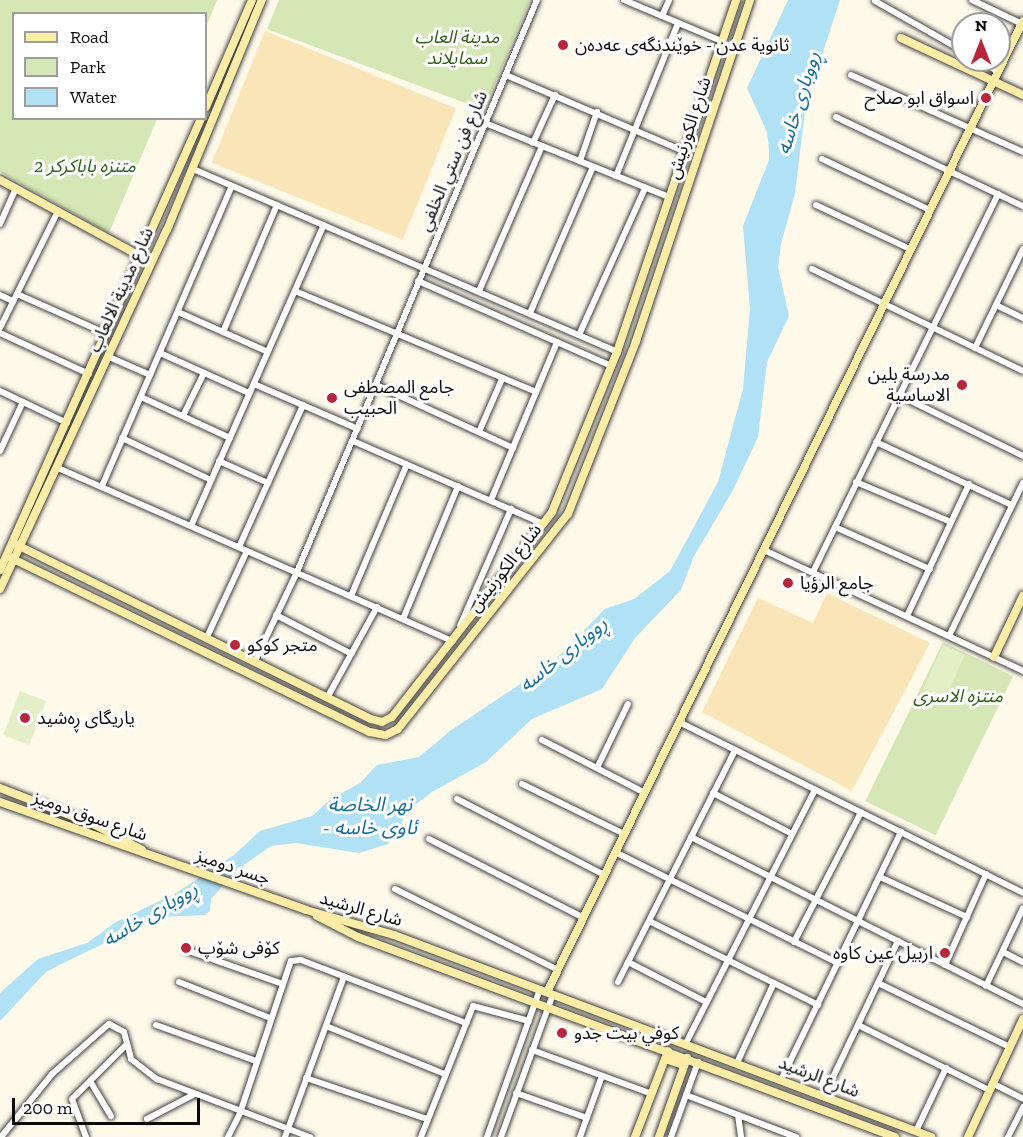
<!DOCTYPE html>
<meta charset="utf-8">
<style>
body{margin:0}
#map{position:relative;width:1023px;height:1137px;overflow:hidden;background:#fff9ea;font-family:"Zilla Slab","Noto Sans Arabic",serif}
div>[style]{position:absolute}
[style*='--x']{left:calc(var(--x)*1px);top:calc(var(--y)*1px);width:calc(var(--w)*1px);rotate:calc(var(--a)*1deg)}
.green>*{inset:0;background:#d4e7b5;transform-origin:0 0}
.sand>*{inset:0;background:#f9e5b8;transform-origin:0 0}
.pitch>*{inset:0;background:#e4efc7;transform-origin:0 0}
.water>*{inset:0;background:#b0e1f4}
.roads{filter:drop-shadow(0 0 2px #3e3e3e) drop-shadow(0 0 2px #3e3e3e)}
.street>*{height:6px;margin:-3px;padding:0 3px;transform-origin:3px;border-radius:3px;background:#fff}
.secondary>*{height:8px;margin:-4px;padding:0 4px;transform-origin:4px;border-radius:4px;background:#fdeca6}
.dots>*{width:16px;height:16px;translate:-50% -50%;box-sizing:border-box;border:3px solid #fff;border-radius:50%}
span{translate:-50% -50%;white-space:nowrap;text-align:center;line-height:1.15;-webkit-text-stroke:6px #fff;paint-order:stroke}
.park-label{font-size:18px;color:#32611e;font-style:italic}
.poi-label{font-size:18px;color:#0b0b0b}
.left{translate:0 -50%;text-align:left}
.right{translate:-100% -50%;text-align:right}
.street-label{font-size:18px;color:#0b0b0b}
.water-label{font-size:20px;color:#186d99;font-style:italic}
.legend{position:absolute;left:12px;top:12px;width:195px;height:108px;box-sizing:border-box;background:#fff;border:2px solid #9d9d9d;margin:0;padding:8px 10px;list-style:none;font-size:18px;color:#0b0b0b}
.legend li{display:flex;align-items:center;gap:12px;height:30px}
.legend b{width:30px;border:2px solid #9d9d9d}
.north{position:absolute;left:951px;top:12px;width:60px;height:60px;box-sizing:border-box;background:#fff;border:2px solid #9d9d9d;border-radius:50%;rotate:0deg;font-size:16px;font-weight:700;line-height:24px;text-align:center;color:#0b0b0b}
.north::after{content:'';display:block;margin:auto;width:21px;height:27px;background:#b7273b;clip-path:polygon(50% 0,100% 100%,50% 72%,0 100%)}
.scale{position:absolute;left:12px;top:1098px;width:188px;height:27px;box-sizing:border-box;border:3px solid #0b0b0b;border-top:0;padding-left:8px;font-size:18px;line-height:21px;white-space:nowrap;color:#0b0b0b;-webkit-text-stroke:4px #fff;paint-order:stroke}
</style>
<div id="map">
<div class="green">
<div style="clip-path:polygon(0 0,217px 0,206px 27px,206px 14px,14px 14px,14px 118px,157px 119px,109px 233px,0 172px)"></div>
<div style="clip-path:polygon(279px 0,530px 0,484px 110px,267px 29px)"></div>
<div style="left:943px;top:642px;width:78px;height:177px;rotate:26deg"></div>
</div>
<div class="sand">
<div style="left:265px;top:31px;width:206px;height:142px;rotate:22deg"></div>
<div style="clip-path:polygon(827px 593px,930px 643px,852px 791px,702px 712px,758px 598px,813px 623px)"></div>
</div>
<div class="pitch">
<div style="left:943px;top:645px;width:24px;height:48px;rotate:24deg"></div>
<div style="left:20px;top:691px;width:28px;height:47px;rotate:21deg"></div>
</div>
<div class="water">
<div style="clip-path:polygon(788px 0,840px 0,806px 103px,795px 193px,781px 244px,778px 267px,789px 316px,767px 362px,758px 437px,733px 490px,694px 556px,681px 590px,635px 638px,602px 689px,532px 719px,486px 762px,432px 792px,405px 813px,400px 830px,388px 844px,359px 853px,296px 843px,271px 846px,238px 869px,211px 899px,210px 911px,205px 915px,159px 917px,61px 964px,46px 972px,0 1021px,0 993px,38px 959px,87px 943px,116px 922px,176px 893px,234px 855px,260px 831px,312px 816px,331px 799px,360px 783px,377px 765px,419px 757px,450px 731px,553px 662px,605px 609px,634px 599px,670px 571px,718px 482px,743px 389px,750px 309px,743px 226px,769px 160px,769px 150px,767px 132px,747px 88px)"></div>
</div>
<div class="roads">
<div class="street">
<div style="--x:624;--y:0;--w:105;--a:22.9"></div>
<div style="--x:972;--y:0;--w:55;--a:25.6"></div>
<div style="--x:875;--y:1;--w:101;--a:29.6"></div>
<div style="--x:662;--y:16;--w:17;--a:-66"></div>
<div style="--x:978;--y:60;--w:24;--a:30"></div>
<div style="--x:506;--y:75;--w:196;--a:23.2"></div>
<div style="--x:851;--y:75;--w:188;--a:24.1"></div>
<div style="--x:836;--y:117;--w:207;--a:25.5"></div>
<div style="--x:485;--y:123;--w:198;--a:21.9"></div>
<div style="--x:533;--y:143;--w:53;--a:-65.4"></div>
<div style="--x:822;--y:159;--w:119;--a:25.3"></div>
<div style="--x:580;--y:161;--w:52;--a:-70.9"></div>
<div style="--x:193;--y:169;--w:462;--a:23.3"></div>
<div style="--x:616;--y:176;--w:165;--a:-67.9"></div>
<div style="--x:816;--y:205;--w:104;--a:25.1"></div>
<div style="--x:0;--y:224;--w:39;--a:-66"></div>
<div style="--x:812;--y:269;--w:234;--a:25.8"></div>
<div style="--x:418;--y:281;--w:212;--a:23.7"></div>
<div style="--x:295;--y:291;--w:261;--a:22.7"></div>
<div style="--x:479;--y:291;--w:158;--a:-66.5"></div>
<div style="--x:17;--y:294;--w:98;--a:24"></div>
<div style="--x:0;--y:295;--w:14;--a:25"></div>
<div style="--x:996;--y:305;--w:30;--a:26"></div>
<div style="--x:178;--y:312;--w:98;--a:24"></div>
<div style="--x:530;--y:313;--w:159;--a:-66.7"></div>
<div style="--x:0;--y:328;--w:131;--a:-63.6"></div>
<div style="--x:223;--y:332;--w:138;--a:-67"></div>
<div style="--x:0;--y:333;--w:98;--a:24.7"></div>
<div style="--x:579;--y:335;--w:161;--a:-65.8"></div>
<div style="--x:975;--y:348;--w:110;--a:-64.1"></div>
<div style="--x:160;--y:353;--w:98;--a:24.2"></div>
<div style="--x:109;--y:357;--w:45;--a:23.7"></div>
<div style="--x:254;--y:384;--w:113;--a:23.4"></div>
<div style="--x:376;--y:385;--w:151;--a:24.7"></div>
<div style="--x:0;--y:391;--w:74;--a:25.5"></div>
<div style="--x:899;--y:395;--w:138;--a:26.2"></div>
<div style="--x:141;--y:397;--w:98;--a:24.7"></div>
<div style="--x:183;--y:416;--w:48;--a:-64"></div>
<div style="--x:479;--y:432;--w:58;--a:-66.5"></div>
<div style="--x:122;--y:438;--w:98;--a:25.3"></div>
<div style="--x:353;--y:441;--w:208;--a:23.5"></div>
<div style="--x:876;--y:442;--w:150;--a:24.9"></div>
<div style="--x:0;--y:451;--w:54;--a:-64.9"></div>
<div style="--x:219;--y:461;--w:54;--a:24.2"></div>
<div style="--x:58;--y:468;--w:431;--a:23.7"></div>
<div style="--x:856;--y:482;--w:103;--a:22.8"></div>
<div style="--x:102;--y:486;--w:327;--a:-66.6"></div>
<div style="--x:491;--y:500;--w:171;--a:-67.3"></div>
<div style="--x:191;--y:526;--w:329;--a:-66.2"></div>
<div style="--x:835;--y:527;--w:104;--a:23.9"></div>
<div style="--x:239;--y:547;--w:156;--a:-65.7"></div>
<div style="--x:766;--y:551;--w:284;--a:25"></div>
<div style="--x:813;--y:572;--w:421;--a:-63.9"></div>
<div style="--x:351;--y:596;--w:143;--a:-67"></div>
<div style="--x:276;--y:615;--w:85;--a:27.2"></div>
<div style="--x:907;--y:616;--w:146;--a:-64.8"></div>
<div style="--x:403;--y:619;--w:144;--a:-67.5"></div>
<div style="--x:460;--y:626;--w:128;--a:-66.4"></div>
<div style="--x:949;--y:636;--w:170;--a:-64.2"></div>
<div style="--x:207;--y:637;--w:95;--a:-65.1"></div>
<div style="--x:255;--y:661;--w:98;--a:-64.7"></div>
<div style="--x:297;--y:572;--w:620;--a:-67.24"></div>
<div style="--x:327;--y:698;--w:104;--a:-61.2"></div>
<div style="--x:681;--y:723;--w:382;--a:26.4"></div>
<div style="--x:542;--y:740;--w:116;--a:27.2"></div>
<div style="--x:597;--y:768;--w:71;--a:-64.2"></div>
<div style="--x:522;--y:784;--w:114;--a:26.1"></div>
<div style="--x:713;--y:793;--w:89;--a:27.4"></div>
<div style="--x:457;--y:799;--w:165;--a:27.3"></div>
<div style="--x:691;--y:837;--w:372;--a:26.7"></div>
<div style="--x:429;--y:839;--w:174;--a:27"></div>
<div style="--x:615;--y:852;--w:249;--a:26.5"></div>
<div style="--x:880;--y:877;--w:96;--a:24.7"></div>
<div style="--x:395;--y:889;--w:182;--a:26.4"></div>
<div style="--x:649;--y:921;--w:189;--a:26.4"></div>
<div style="--x:794;--y:942;--w:146;--a:-62.7"></div>
<div style="--x:186;--y:950;--w:100;--a:19.3"></div>
<div style="--x:1003;--y:952;--w:22;--a:27"></div>
<div style="--x:628;--y:962;--w:88;--a:27.1"></div>
<div style="--x:945;--y:965;--w:100;--a:-65.7"></div>
<div style="--x:179;--y:982;--w:98;--a:21.6"></div>
<div style="--x:618;--y:982;--w:260;--a:-63.2"></div>
<div style="--x:878;--y:983;--w:147;--a:25.9"></div>
<div style="--x:986;--y:986;--w:86;--a:-64.6"></div>
<div style="--x:156;--y:1025;--w:106;--a:19.8"></div>
<div style="--x:858;--y:1025;--w:146;--a:26.4"></div>
<div style="--x:326;--y:1026;--w:128;--a:22"></div>
<div style="--x:686;--y:1043;--w:284;--a:-63"></div>
<div style="--x:532;--y:1050;--w:128;--a:20.1"></div>
<div style="--x:737;--y:1063;--w:88;--a:-65.2"></div>
<div style="--x:306;--y:1078;--w:128;--a:18.7"></div>
<div style="--x:781;--y:1080;--w:276;--a:-64.2"></div>
<div style="--x:90;--y:1081;--w:41;--a:59"></div>
<div style="--x:992;--y:1083;--w:35;--a:27"></div>
<div style="--x:516;--y:1093;--w:75;--a:19.4"></div>
<div style="--x:686;--y:1095;--w:118;--a:20.9"></div>
<div style="--x:824;--y:1096;--w:172;--a:-64.5"></div>
<div style="--x:738;--y:1115;--w:22;--a:82"></div>
<div style="--x:147;--y:1119;--w:52;--a:-27.6"></div>
<div style="--x:916;--y:1131;--w:70;--a:-64.5"></div>
<div style="--x:1;--y:1137;--w:81;--a:-51"></div>
<div style="--x:52;--y:1074;--w:76;--a:-41.3"></div>
<div style="--x:109;--y:1024;--w:17;--a:28"></div>
<div style="--x:124;--y:1032;--w:28;--a:75"></div>
<div style="--x:131;--y:1059;--w:33;--a:38"></div>
<div style="--x:157;--y:1079;--w:164;--a:20.8"></div>
<div style="--x:86;--y:1137;--w:40;--a:-110.2"></div>
<div style="--x:72;--y:1099;--w:78;--a:-45"></div>
<div style="--x:228;--y:1137;--w:27;--a:-63"></div>
<div style="--x:240;--y:1113;--w:160;--a:-71.5"></div>
<div style="--x:291;--y:961;--w:10;--a:-6"></div>
<div style="--x:301;--y:960;--w:177;--a:20.9"></div>
<div style="--x:285;--y:1137;--w:171;--a:-69.8"></div>
<div style="--x:421;--y:1137;--w:141;--a:-68.3"></div>
<div style="--x:473;--y:1006;--w:58;--a:15"></div>
<div style="--x:487;--y:1137;--w:157;--a:-70.3"></div>
<div style="--x:501;--y:1137;--w:152;--a:-70"></div>
<div style="--x:580;--y:1137;--w:65;--a:-70.2"></div>
<div style="--x:671;--y:1137;--w:80;--a:-70.2"></div>
<div style="--x:1008;--y:1137;--w:34;--a:-63"></div>
</div>
<div class="secondary">
<div style="--x:901;--y:38;--w:135;--a:25"></div>
<div style="--x:206;--y:107;--w:116;--a:-66.7"></div>
<div style="--x:0;--y:180;--w:162;--a:28.5"></div>
<div style="--x:13;--y:543;--w:399;--a:26.2"></div>
<div style="--x:371;--y:719;--w:11;--a:15"></div>
<div style="--x:382;--y:722;--w:11;--a:-27"></div>
<div style="--x:392;--y:717;--w:260;--a:-52"></div>
<div style="--x:552;--y:512;--w:173;--a:-67.9"></div>
<div style="--x:617;--y:352;--w:372;--a:-71.3"></div>
<div style="--x:7;--y:556;--w:403;--a:25.9"></div>
<div style="--x:370;--y:732;--w:16;--a:11"></div>
<div style="--x:386;--y:735;--w:13;--a:-27"></div>
<div style="--x:398;--y:729;--w:274;--a:-51.7"></div>
<div style="--x:568;--y:514;--w:186;--a:-68.5"></div>
<div style="--x:636;--y:341;--w:360;--a:-71.5"></div>
<div style="--x:0;--y:570;--w:495;--a:-66"></div>
<div style="--x:0;--y:589;--w:396;--a:-65.1"></div>
<div style="--x:167;--y:230;--w:249;--a:-67.6"></div>
<div style="--x:994;--y:657;--w:68;--a:-64.6"></div>
<div style="--x:0;--y:788;--w:102;--a:21.3"></div>
<div style="--x:95;--y:825;--w:53;--a:28"></div>
<div style="--x:0;--y:802;--w:324;--a:19.4"></div>
<div style="--x:306;--y:910;--w:91;--a:15.9"></div>
<div style="--x:394;--y:935;--w:574;--a:20.61"></div>
<div style="--x:317;--y:916;--w:46;--a:27.1"></div>
<div style="--x:358;--y:937;--w:573;--a:20.43"></div>
<div style="--x:547;--y:992;--w:1081;--a:-63.89"></div>
<div style="--x:665;--y:1059;--w:20;--a:18"></div>
<div style="--x:635;--y:1137;--w:92;--a:-69"></div>
<div style="--x:659;--y:1137;--w:84;--a:-70.5"></div>
<div style="--x:968;--y:1137;--w:130;--a:-65"></div>
</div>
</div>
<div class="dots">
<div style="left:563px;top:45px;background:#b7273b"></div>
<div style="left:986px;top:98px;background:#b7273b"></div>
<div style="left:962px;top:385px;background:#b7273b"></div>
<div style="left:332px;top:398px;background:#b7273b"></div>
<div style="left:788px;top:583px;background:#b7273b"></div>
<div style="left:235px;top:645px;background:#b7273b"></div>
<div style="left:25px;top:718px;background:#b7273b"></div>
<div style="left:186px;top:948px;background:#b7273b"></div>
<div style="left:945px;top:953px;background:#b7273b"></div>
<div style="left:562px;top:1033px;background:#b7273b"></div>
</div>
<div class="park-label">
<span style="left:457px;top:48px">مدينة العاب<br>سمايلاند</span>
<span style="left:85px;top:166px">متنزه باباكركر 2</span>
<span style="left:958px;top:696px">منتزه الاسرى</span>
</div>
<div class="poi-label">
<span class="left" style="left:575px;top:45px">ثانوية عدن - خوێندنگەی عەدەن</span>
<span class="right" style="left:974px;top:98px">اسواق ابو صلاح</span>
<span class="right" style="left:950px;top:385px">مدرسة بلين<br>الاساسية</span>
<span class="left" style="left:344px;top:398px">جامع المصطفى<br>الحبيب</span>
<span class="left" style="left:800px;top:583px">جامع الرؤيا</span>
<span class="left" style="left:247px;top:645px">متجر كوكو</span>
<span class="left" style="left:37px;top:718px">یاریگای ڕەشید</span>
<span class="left" style="left:198px;top:948px">کۆفی شۆپ</span>
<span class="right" style="left:933px;top:953px">اربيل عين كاوه</span>
<span class="left" style="left:574px;top:1033px">كوفي بيت جدو</span>
</div>
<div class="street-label">
<span style="left:689px;top:128px;rotate:-72deg">شارع الكورنيش</span>
<span style="left:453px;top:161px;rotate:-67deg">شارع فن ستي الخلفي</span>
<span style="left:121px;top:290px;rotate:-66deg">شارع مدينة الالعاب</span>
<span style="left:505px;top:568px;rotate:-52deg">شارع الكورنيش</span>
<span style="left:90px;top:816px;rotate:19deg">شارع سوق دوميز</span>
<span style="left:233px;top:867px;rotate:19deg">جسر دوميز</span>
<span style="left:361px;top:909px;rotate:16deg">شارع الرشيد</span>
<span style="left:819px;top:1077px;rotate:21deg">شارع الرشيد</span>
</div>
<div class="water-label">
<span style="left:798px;top:103px;rotate:-73deg">ڕووباری خاسە</span>
<span style="left:563px;top:654px;rotate:-39deg">ڕووباری خاسە</span>
<span style="left:370px;top:816px">نهر الخاصة<br>- ئاوی خاسە</span>
<span style="left:150px;top:914px;rotate:-31deg">ڕووباری خاسە</span>
</div>
<ul class="legend">
<li><b style="height:8px;background:#fdeca6"></b>Road</li>
<li><b style="height:16px;background:#d4e7b5"></b>Park</li>
<li><b style="height:16px;background:#b0e1f4"></b>Water</li>
</ul>
<div class="north">N</div>
<div class="scale">200 m</div>
</div>
